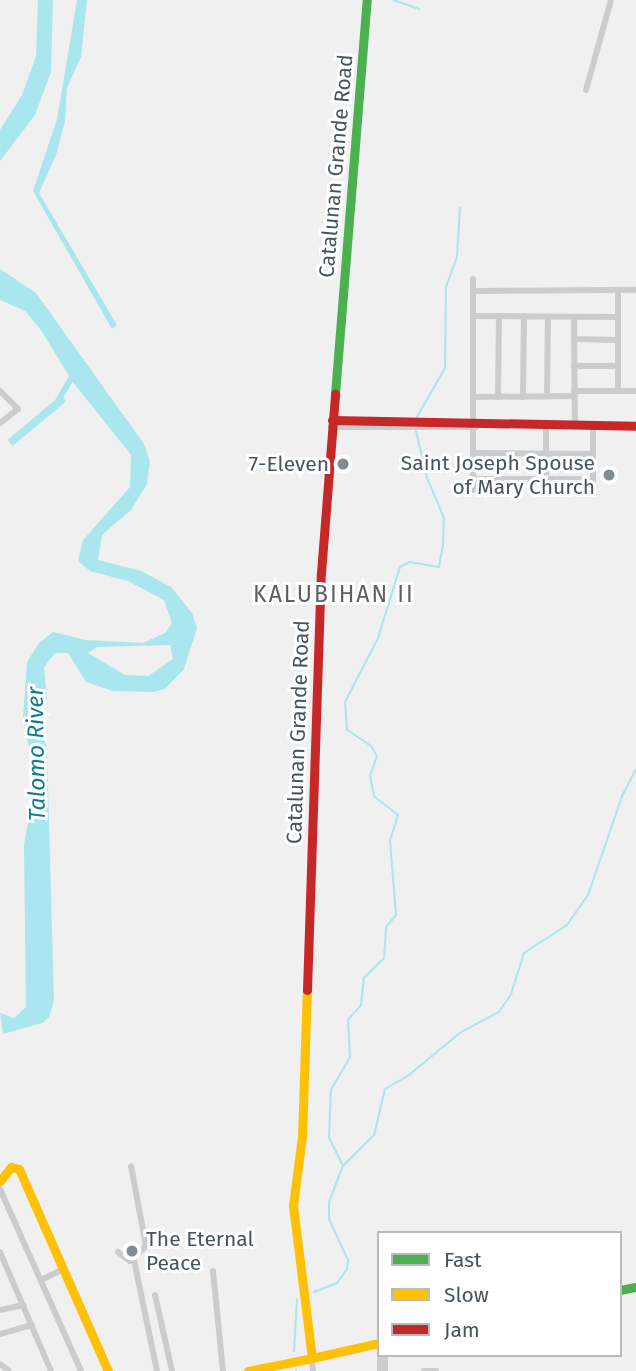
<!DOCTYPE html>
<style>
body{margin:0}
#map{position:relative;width:636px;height:1371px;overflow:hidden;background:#f0f0f0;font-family:"Fira Sans",sans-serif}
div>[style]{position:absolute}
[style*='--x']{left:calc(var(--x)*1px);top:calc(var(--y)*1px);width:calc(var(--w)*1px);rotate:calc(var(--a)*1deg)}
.water>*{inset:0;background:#a9e6ed;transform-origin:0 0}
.stream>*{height:2px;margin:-1px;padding:0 1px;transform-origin:1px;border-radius:1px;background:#a9e6ed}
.canal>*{height:6px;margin:-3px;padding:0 3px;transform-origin:3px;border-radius:3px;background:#a9e6ed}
.street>*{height:6px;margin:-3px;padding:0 3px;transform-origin:3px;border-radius:3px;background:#caccce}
.fast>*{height:9px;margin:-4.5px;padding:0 4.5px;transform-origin:4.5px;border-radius:4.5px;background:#4caf50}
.slow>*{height:9px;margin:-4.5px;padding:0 4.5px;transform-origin:4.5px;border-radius:4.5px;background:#ffc107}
.jam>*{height:9px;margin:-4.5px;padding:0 4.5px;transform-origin:4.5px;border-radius:4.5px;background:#c62828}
.dots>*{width:19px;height:19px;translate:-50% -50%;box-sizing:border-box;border:4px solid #fff;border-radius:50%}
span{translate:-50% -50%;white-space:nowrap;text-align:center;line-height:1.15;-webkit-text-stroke:6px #fff;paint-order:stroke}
.street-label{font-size:21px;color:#47545c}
.poi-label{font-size:21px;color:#47545c}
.right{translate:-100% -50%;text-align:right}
.left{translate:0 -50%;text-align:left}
.neighbourhood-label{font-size:23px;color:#5b6064;letter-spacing:2px}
.water-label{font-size:23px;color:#0d7e8b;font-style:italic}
.legend{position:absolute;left:377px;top:1231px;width:245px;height:126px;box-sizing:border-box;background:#fff;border:2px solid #b5bbbe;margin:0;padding:9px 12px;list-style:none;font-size:21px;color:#47545c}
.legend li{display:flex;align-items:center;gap:14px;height:35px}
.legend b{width:35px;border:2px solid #b5bbbe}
</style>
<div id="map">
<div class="water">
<div style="clip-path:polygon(38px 0,53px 0,51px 72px,35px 115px,0 161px,0 130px,22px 95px,36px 56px)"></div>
<div style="clip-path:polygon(77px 0,87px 0,81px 57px,67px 88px,65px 122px,56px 155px,39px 193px,117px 325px,112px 329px,33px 191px,57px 119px)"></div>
<div style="clip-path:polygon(evenodd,0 269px,36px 293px,144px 444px,150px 461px,147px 484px,131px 510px,102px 535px,98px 560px,141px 571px,171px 587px,192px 613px,197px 628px,184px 669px,165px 689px,153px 692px,113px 691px,86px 682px,68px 653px,55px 653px,44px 667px,47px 698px,39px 719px,47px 750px,54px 1000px,49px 1017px,42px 1023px,3px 1034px,0 1013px,14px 1018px,26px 1007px,24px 845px,31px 804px,31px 757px,23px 718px,27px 662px,39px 643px,53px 632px,86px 640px,143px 643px,165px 633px,172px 623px,164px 600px,128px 581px,90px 571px,78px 561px,83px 540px,130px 487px,131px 455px,72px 381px,41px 330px,25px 311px,0 300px,0 269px,170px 645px,173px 659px,148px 676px,125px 675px,88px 653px,97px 647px,170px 645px)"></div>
<div style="left:61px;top:395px;width:8px;height:70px;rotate:50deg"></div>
</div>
<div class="stream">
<div style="--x:393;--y:0;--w:28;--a:19"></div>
<div style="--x:417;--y:417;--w:56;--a:-60.3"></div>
<div style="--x:445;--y:368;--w:81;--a:-89.3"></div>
<div style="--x:446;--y:287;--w:33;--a:-70"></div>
<div style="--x:457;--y:256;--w:48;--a:-86.4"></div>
<div style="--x:343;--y:1166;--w:44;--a:-45"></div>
<div style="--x:374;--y:1135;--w:47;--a:-76.6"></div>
<div style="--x:385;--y:1089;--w:28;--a:-30"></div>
<div style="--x:409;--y:1075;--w:67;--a:-39.6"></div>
<div style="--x:461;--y:1032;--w:43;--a:-27.8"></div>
<div style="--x:499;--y:1012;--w:22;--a:-56"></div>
<div style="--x:511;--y:994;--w:43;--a:-72.4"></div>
<div style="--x:524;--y:953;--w:51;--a:-33.1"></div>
<div style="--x:567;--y:925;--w:37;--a:-55"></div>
<div style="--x:588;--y:895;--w:105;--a:-71"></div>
<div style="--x:622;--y:796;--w:30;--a:-62"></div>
<div style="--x:314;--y:1292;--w:25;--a:-21"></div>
<div style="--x:337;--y:1283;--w:17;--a:-54"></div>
<div style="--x:347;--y:1269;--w:9;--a:-84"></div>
<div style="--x:348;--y:1260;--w:45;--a:-114.9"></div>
<div style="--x:329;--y:1219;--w:17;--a:-90"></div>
<div style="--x:329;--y:1202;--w:39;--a:-69"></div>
<div style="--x:343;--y:1166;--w:32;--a:-116"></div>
<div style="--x:329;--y:1137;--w:47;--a:-87.6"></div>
<div style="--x:331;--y:1090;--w:38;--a:-60"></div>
<div style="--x:350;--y:1057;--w:37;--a:-93"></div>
<div style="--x:348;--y:1020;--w:20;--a:-49"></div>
<div style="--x:361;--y:1005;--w:27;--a:-84"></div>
<div style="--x:364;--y:978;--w:28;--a:-45"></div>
<div style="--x:384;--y:958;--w:31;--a:-86"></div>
<div style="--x:386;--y:927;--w:16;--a:-50"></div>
<div style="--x:396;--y:915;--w:74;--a:-94.6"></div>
<div style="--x:390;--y:841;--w:27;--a:-73"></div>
<div style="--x:398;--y:815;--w:31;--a:-142"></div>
<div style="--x:374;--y:796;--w:20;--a:-101"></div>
<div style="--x:370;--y:776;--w:21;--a:-71"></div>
<div style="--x:377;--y:756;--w:12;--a:-121"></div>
<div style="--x:371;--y:746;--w:29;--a:-146"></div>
<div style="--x:347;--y:730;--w:28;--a:-94"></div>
<div style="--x:345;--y:702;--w:72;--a:-62.7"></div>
<div style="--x:378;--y:638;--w:74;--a:-72.8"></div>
<div style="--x:400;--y:567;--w:11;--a:-27"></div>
<div style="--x:410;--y:562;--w:29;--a:10"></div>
<div style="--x:439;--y:567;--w:23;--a:-80"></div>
<div style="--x:443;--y:544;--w:26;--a:-88"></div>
<div style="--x:444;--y:518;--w:43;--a:-113"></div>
<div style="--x:427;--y:478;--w:48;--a:-103.2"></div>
<div style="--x:294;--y:1351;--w:52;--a:-86.7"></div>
<div style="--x:296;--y:1370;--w:1;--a:90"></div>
</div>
<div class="canal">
<div style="--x:58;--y:401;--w:30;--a:-60"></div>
</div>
<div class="street">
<div style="--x:586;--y:90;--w:93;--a:-74.5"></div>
<div style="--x:473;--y:291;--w:163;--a:-0.4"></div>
<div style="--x:473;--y:316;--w:145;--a:0.4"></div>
<div style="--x:574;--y:317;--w:109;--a:89.5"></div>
<div style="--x:574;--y:339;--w:44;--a:1.3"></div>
<div style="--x:574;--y:366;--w:44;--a:0"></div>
<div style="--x:0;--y:391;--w:25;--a:45"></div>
<div style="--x:18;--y:409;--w:23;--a:142"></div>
<div style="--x:574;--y:391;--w:62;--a:0"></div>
<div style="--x:618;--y:391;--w:101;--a:-90"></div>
<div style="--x:547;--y:396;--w:79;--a:-89.3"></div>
<div style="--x:473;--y:397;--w:101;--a:-0.6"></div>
<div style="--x:498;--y:397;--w:81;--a:-89.3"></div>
<div style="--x:523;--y:397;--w:81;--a:-89.3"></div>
<div style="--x:593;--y:426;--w:66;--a:90"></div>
<div style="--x:331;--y:427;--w:145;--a:0"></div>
<div style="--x:473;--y:453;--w:120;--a:0.5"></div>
<div style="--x:473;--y:479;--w:120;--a:0"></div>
<div style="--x:546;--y:479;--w:53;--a:-90"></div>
<div style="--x:473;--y:490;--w:211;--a:-90"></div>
<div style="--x:0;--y:1189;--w:199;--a:66"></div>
<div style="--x:0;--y:1252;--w:129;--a:66.8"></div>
<div style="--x:118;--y:1252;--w:15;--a:37"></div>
<div style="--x:130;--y:1261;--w:22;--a:-43"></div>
<div style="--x:146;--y:1246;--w:81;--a:-100.6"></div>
<div style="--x:134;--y:1260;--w:113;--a:78.3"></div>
<div style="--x:213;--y:1271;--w:100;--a:84.3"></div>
<div style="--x:41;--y:1280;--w:25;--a:-26"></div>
<div style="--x:155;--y:1295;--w:78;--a:77.4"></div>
<div style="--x:0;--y:1310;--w:24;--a:-12"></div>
<div style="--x:0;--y:1334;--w:33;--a:-16"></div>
<div style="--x:312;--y:1358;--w:13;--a:86"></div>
<div style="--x:0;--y:1364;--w:11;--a:38"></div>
<div style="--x:380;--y:1371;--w:16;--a:-90"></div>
<div style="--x:385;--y:1371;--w:16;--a:-90"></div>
<div style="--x:424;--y:1371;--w:12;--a:0"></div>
</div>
<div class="fast">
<div style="--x:335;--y:394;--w:395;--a:-85.4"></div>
<div style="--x:620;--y:1290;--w:16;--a:-11"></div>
</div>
<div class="slow">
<div style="--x:0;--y:1181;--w:18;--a:-52"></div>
<div style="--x:11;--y:1167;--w:8;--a:14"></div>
<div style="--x:19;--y:1169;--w:221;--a:66.2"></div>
<div style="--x:312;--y:1358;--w:69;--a:-12.6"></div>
<div style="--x:248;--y:1371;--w:65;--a:-11.5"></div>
<div style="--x:312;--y:1358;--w:154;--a:-97.1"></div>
<div style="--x:293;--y:1205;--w:69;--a:-82.5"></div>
<div style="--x:302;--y:1137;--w:147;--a:-88.1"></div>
</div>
<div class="jam">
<div style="--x:332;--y:420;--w:304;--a:1.1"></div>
<div style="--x:307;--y:990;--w:417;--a:-88.1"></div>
<div style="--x:321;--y:573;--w:180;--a:-85.5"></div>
</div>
<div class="dots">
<div style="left:343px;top:464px;background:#828b90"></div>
<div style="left:609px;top:475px;background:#828b90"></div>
<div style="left:132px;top:1251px;background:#828b90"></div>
</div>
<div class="street-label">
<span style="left:336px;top:166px;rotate:-85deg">Catalunan Grande Road</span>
<span style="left:298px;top:732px;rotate:-88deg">Catalunan Grande Road</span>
</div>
<div class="poi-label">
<span class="right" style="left:595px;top:475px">Saint Joseph Spouse<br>of Mary Church</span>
<span class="right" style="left:329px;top:464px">7-Eleven</span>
<span class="left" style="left:146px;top:1251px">The Eternal<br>Peace</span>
</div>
<div class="neighbourhood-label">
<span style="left:334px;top:594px">KALUBIHAN II</span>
</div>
<div class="water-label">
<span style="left:36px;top:754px;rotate:-91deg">Talomo River</span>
</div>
<ul class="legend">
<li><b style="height:9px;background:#4caf50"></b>Fast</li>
<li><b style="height:9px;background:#ffc107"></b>Slow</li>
<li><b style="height:9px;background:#c62828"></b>Jam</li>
</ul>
</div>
